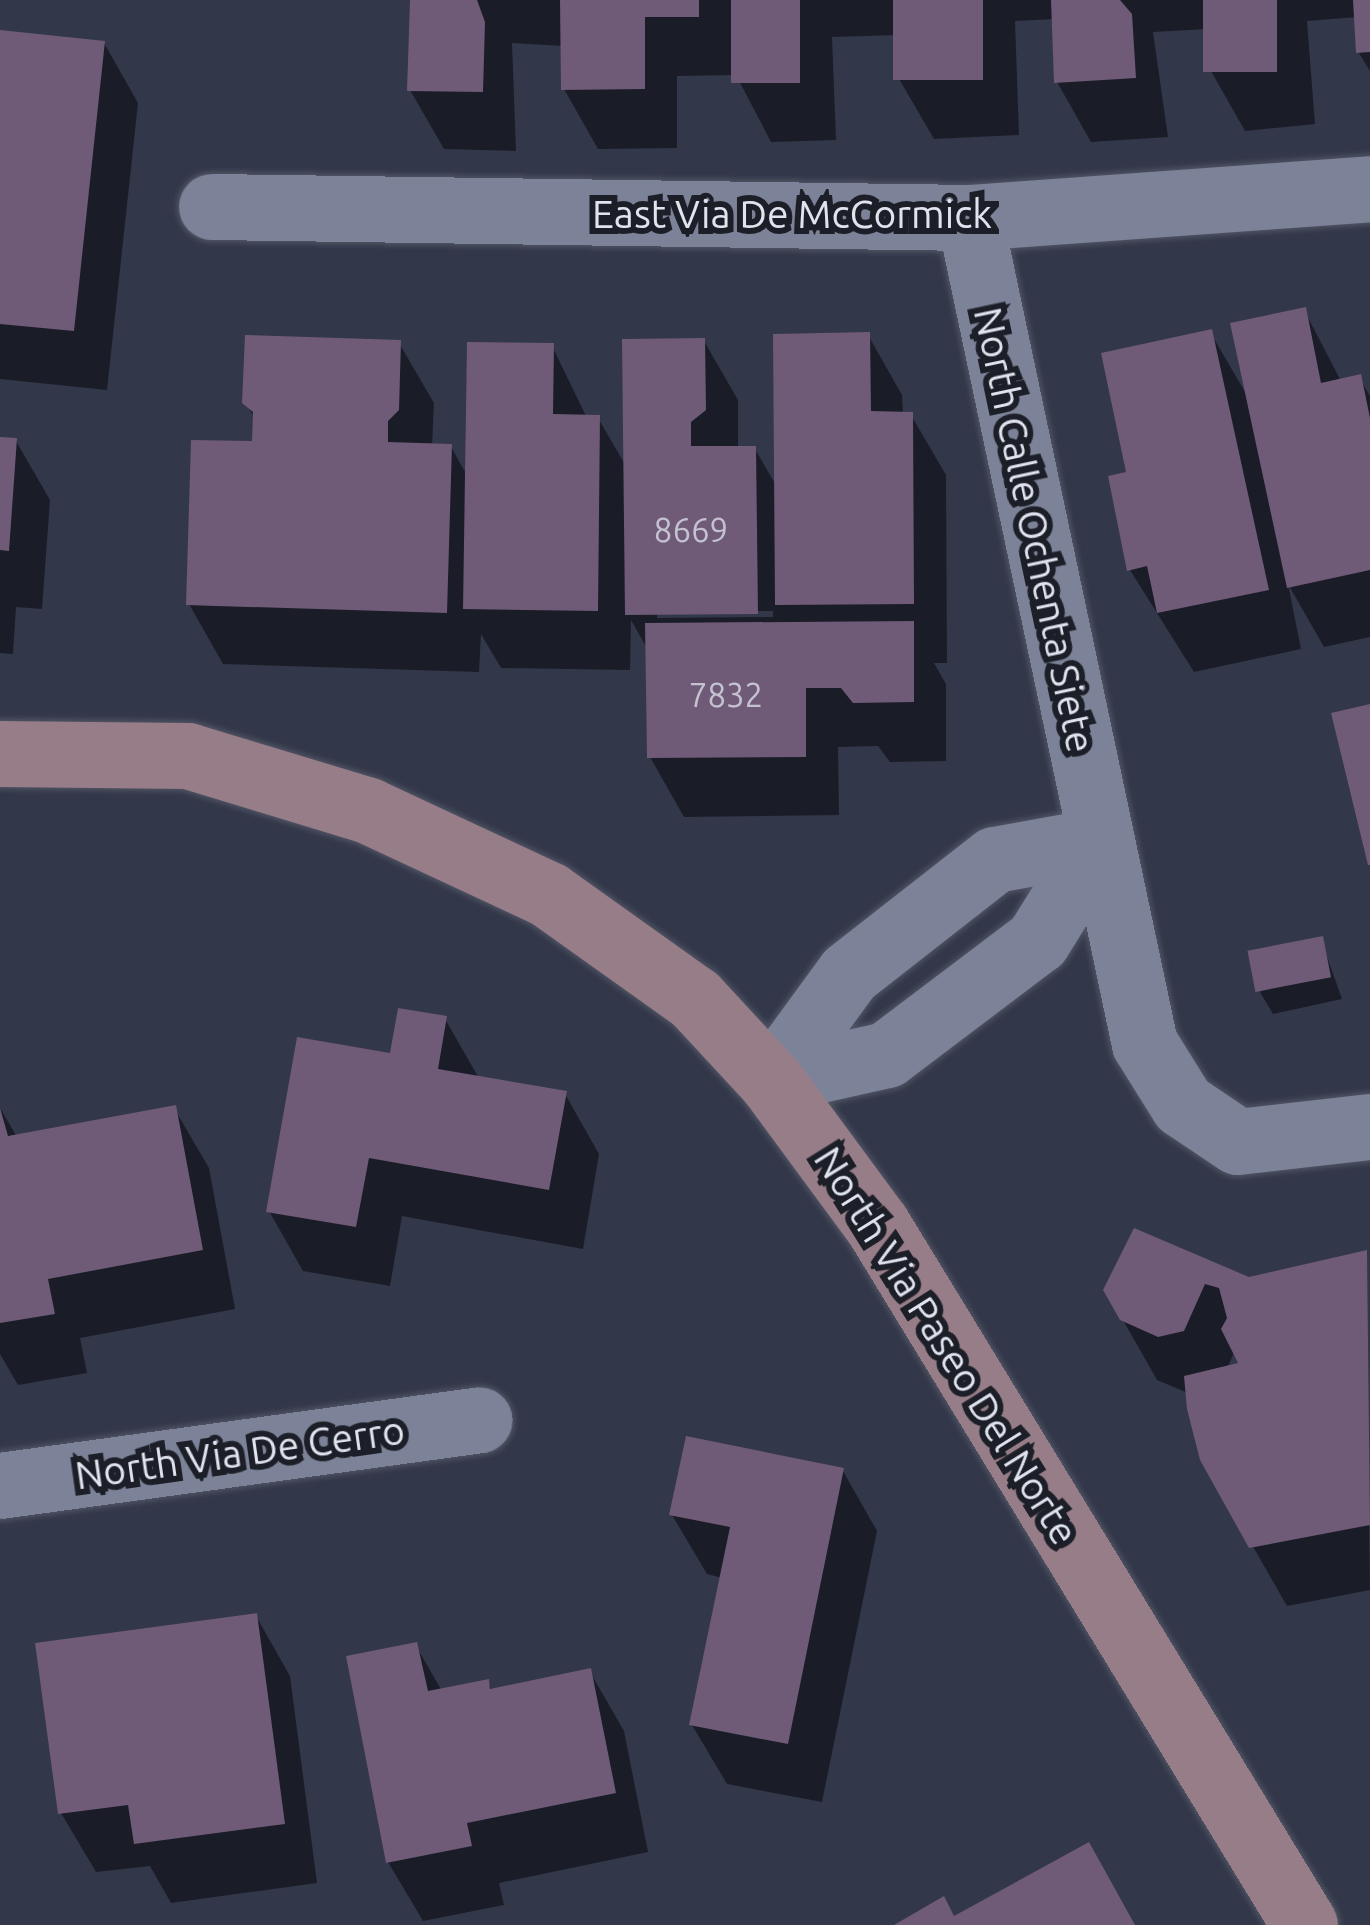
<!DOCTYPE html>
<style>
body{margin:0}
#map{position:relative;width:1370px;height:1925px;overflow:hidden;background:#323749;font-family:Ubuntu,sans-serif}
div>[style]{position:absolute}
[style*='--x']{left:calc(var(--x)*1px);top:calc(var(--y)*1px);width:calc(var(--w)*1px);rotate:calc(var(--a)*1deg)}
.shadow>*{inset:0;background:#0007}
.building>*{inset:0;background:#6f5a77;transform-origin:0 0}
.roads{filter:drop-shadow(0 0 3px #515565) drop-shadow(0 0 3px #515565)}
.street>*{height:66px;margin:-33px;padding:0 33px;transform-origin:33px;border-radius:33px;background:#7c8297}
.secondary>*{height:66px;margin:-33px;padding:0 33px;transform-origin:33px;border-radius:33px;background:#977d88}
span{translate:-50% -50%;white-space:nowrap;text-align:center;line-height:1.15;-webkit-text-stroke:12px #1c1f27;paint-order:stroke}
.number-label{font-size:33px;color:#c4c2d1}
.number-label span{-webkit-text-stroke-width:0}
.street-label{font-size:39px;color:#e0e4ef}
</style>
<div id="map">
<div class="shadow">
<div style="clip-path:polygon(413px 0,1370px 0,1370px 71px,1359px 53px,1357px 17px,1307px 21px,1315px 124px,1245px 131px,1211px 71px,1208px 29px,1153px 32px,1168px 137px,1091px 142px,1057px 82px,1055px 19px,1015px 21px,1019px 135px,934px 139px,899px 79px,898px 35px,832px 37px,836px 140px,771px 142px,736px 75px,677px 76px,677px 148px,598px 149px,564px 89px,563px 46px,512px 43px,516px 151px,444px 149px,410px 90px)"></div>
<div style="clip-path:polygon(0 33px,104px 43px,138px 103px,107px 390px,0 379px)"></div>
<div style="clip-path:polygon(1304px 310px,1341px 381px,1359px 377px,1370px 396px,1370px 637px,1324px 647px,1288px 584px,1301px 649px,1194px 672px,1130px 570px,1130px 474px,1210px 332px,1248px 397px)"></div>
<div style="clip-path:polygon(evenodd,868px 335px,902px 395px,903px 415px,911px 415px,946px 475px,947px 663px,934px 663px,946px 684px,946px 761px,890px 762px,878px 746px,838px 747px,839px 815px,684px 817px,650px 757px,648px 650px,631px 620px,630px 670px,501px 668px,481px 634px,479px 672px,223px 664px,189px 604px,255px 444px,256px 420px,245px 402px,399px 343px,434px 403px,432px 447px,451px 447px,468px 477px,552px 346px,587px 418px,598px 418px,626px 466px,704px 341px,738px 400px,738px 449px,755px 449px,777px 487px,868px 335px,773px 611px,773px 617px,657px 618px,657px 612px,773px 611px)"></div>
<div style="clip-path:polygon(0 440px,16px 441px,50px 500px,42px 609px,16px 607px,13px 654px,0 653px)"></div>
<div style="clip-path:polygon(1321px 940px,1342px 999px,1273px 1014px,1260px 992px)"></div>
<div style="clip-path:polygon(445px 1019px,480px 1080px,565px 1094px,599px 1154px,583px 1249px,402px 1216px,390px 1286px,303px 1271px,269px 1211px,393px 1056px)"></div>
<div style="clip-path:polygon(0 1108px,17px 1137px,174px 1108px,209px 1168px,235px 1309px,80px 1338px,87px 1373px,18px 1385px,0 1354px)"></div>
<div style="clip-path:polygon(evenodd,1365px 1254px,1370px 1590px,1287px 1606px,1203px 1459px,1188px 1393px,1157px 1380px,1106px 1290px,1249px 1280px,1365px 1254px,1235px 1350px,1243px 1365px,1227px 1369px,1235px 1350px)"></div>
<div style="clip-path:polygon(843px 1471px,877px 1531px,822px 1802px,727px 1784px,692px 1725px,722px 1578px,707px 1574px,672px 1515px)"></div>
<div style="clip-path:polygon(256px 1616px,290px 1676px,317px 1883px,171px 1903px,150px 1866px,96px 1872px,61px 1813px)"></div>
<div style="clip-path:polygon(416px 1646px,442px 1691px,488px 1682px,493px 1692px,590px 1672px,624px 1731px,648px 1852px,499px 1883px,504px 1905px,423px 1921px,388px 1862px)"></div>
</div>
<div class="building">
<div style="clip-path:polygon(410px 0,477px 0,485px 22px,483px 92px,407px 91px)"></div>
<div style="clip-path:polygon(560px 0,699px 0,699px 17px,645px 17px,645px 89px,561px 90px)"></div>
<div style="left:731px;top:0;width:69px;height:83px"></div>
<div style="left:893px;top:0;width:90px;height:80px"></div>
<div style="clip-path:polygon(1051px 0,1120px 0,1132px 14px,1136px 78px,1054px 83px)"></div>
<div style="left:1203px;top:0;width:74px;height:72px"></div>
<div style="clip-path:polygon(1353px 0,1370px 0,1370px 52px,1356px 53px)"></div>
<div style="clip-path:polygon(0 30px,105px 41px,74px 331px,0 324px)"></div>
<div style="clip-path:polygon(1306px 307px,1321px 383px,1361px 374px,1370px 418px,1370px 570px,1287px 588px,1230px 323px)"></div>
<div style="clip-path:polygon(1212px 329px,1269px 590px,1157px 613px,1147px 566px,1127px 571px,1108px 476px,1126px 472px,1101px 353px)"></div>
<div style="clip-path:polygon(870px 332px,871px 411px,913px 412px,914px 604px,775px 605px,773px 334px)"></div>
<div style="clip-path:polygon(245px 335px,401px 340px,399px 410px,388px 421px,388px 442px,452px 444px,447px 613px,186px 605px,191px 440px,252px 441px,253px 412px,242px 403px)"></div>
<div style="clip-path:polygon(705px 338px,706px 410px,691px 422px,691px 446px,756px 446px,758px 614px,625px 615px,622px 339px)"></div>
<div style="clip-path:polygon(467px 342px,554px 343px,553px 414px,600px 415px,598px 611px,463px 609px)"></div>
<div style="clip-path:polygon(0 437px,17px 438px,9px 551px,0 550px)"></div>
<div style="clip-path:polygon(914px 621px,914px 702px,853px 703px,841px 688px,806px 688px,806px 757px,647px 758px,645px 623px)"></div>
<div style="clip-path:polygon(1370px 704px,1370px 865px,1368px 865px,1331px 713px)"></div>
<div style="left:1323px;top:936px;width:42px;height:77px;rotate:79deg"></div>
<div style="clip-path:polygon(398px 1008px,447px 1016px,438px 1069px,567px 1091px,549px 1190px,369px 1158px,356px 1227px,266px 1212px,297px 1037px,390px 1053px)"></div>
<div style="clip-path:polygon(176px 1105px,203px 1250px,48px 1279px,55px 1314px,0 1323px,0 1108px,8px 1136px)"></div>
<div style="clip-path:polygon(1134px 1228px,1249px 1277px,1367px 1250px,1370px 1525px,1249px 1548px,1200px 1460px,1187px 1409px,1184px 1376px,1238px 1363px,1221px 1329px,1227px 1318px,1219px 1288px,1205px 1284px,1184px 1331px,1158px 1337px,1120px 1320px,1103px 1290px)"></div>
<div style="clip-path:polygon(686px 1436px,844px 1468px,788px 1744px,689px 1725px,730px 1527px,669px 1515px)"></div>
<div style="clip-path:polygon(257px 1613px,285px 1824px,134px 1844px,128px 1805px,58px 1814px,35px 1643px)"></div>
<div style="clip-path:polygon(417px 1642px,428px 1691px,489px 1679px,490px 1689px,591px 1668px,616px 1793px,467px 1823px,472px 1846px,386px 1863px,346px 1656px)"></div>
<div style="clip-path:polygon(1089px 1842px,1135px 1925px,894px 1925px,944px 1896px,954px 1916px)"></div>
</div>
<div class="roads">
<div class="street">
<div style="--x:212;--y:207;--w:758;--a:0.83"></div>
<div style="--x:970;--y:218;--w:401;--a:-4.1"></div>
<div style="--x:970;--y:218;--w:844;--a:78.04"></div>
<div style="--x:1145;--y:1044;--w:72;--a:58.1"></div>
<div style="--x:1183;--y:1105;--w:66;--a:33.9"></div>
<div style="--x:1238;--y:1142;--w:133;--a:-6.5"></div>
<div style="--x:771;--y:1081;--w:119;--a:-12.6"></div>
<div style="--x:887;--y:1055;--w:189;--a:-37.1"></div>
<div style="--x:1038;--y:941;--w:118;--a:-58.2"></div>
<div style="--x:771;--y:1081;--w:132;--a:-53.9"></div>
<div style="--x:849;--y:974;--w:185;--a:-38"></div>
<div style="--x:995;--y:860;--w:107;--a:-10.3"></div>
<div style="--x:0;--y:1486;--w:484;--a:-7.8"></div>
</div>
<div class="secondary">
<div style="--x:0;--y:754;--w:188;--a:0.6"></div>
<div style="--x:188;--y:756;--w:189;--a:16.9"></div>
<div style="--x:369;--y:811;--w:199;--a:25"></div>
<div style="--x:549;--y:895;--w:179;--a:35.5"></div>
<div style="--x:695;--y:999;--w:112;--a:47.2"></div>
<div style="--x:771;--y:1081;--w:180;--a:53.6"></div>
<div style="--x:878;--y:1226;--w:819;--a:58.58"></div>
</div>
</div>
<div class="number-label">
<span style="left:691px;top:530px">8669</span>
<span style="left:726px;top:695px">7832</span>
</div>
<div class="street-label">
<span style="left:792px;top:214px">East Via De McCormick</span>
<span style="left:1034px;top:530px;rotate:78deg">North Calle Ochenta Siete</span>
<span style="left:946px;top:1346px;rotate:58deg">North Via Paseo Del Norte</span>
<span style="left:240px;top:1453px;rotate:-8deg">North Via De Cerro</span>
</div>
</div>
